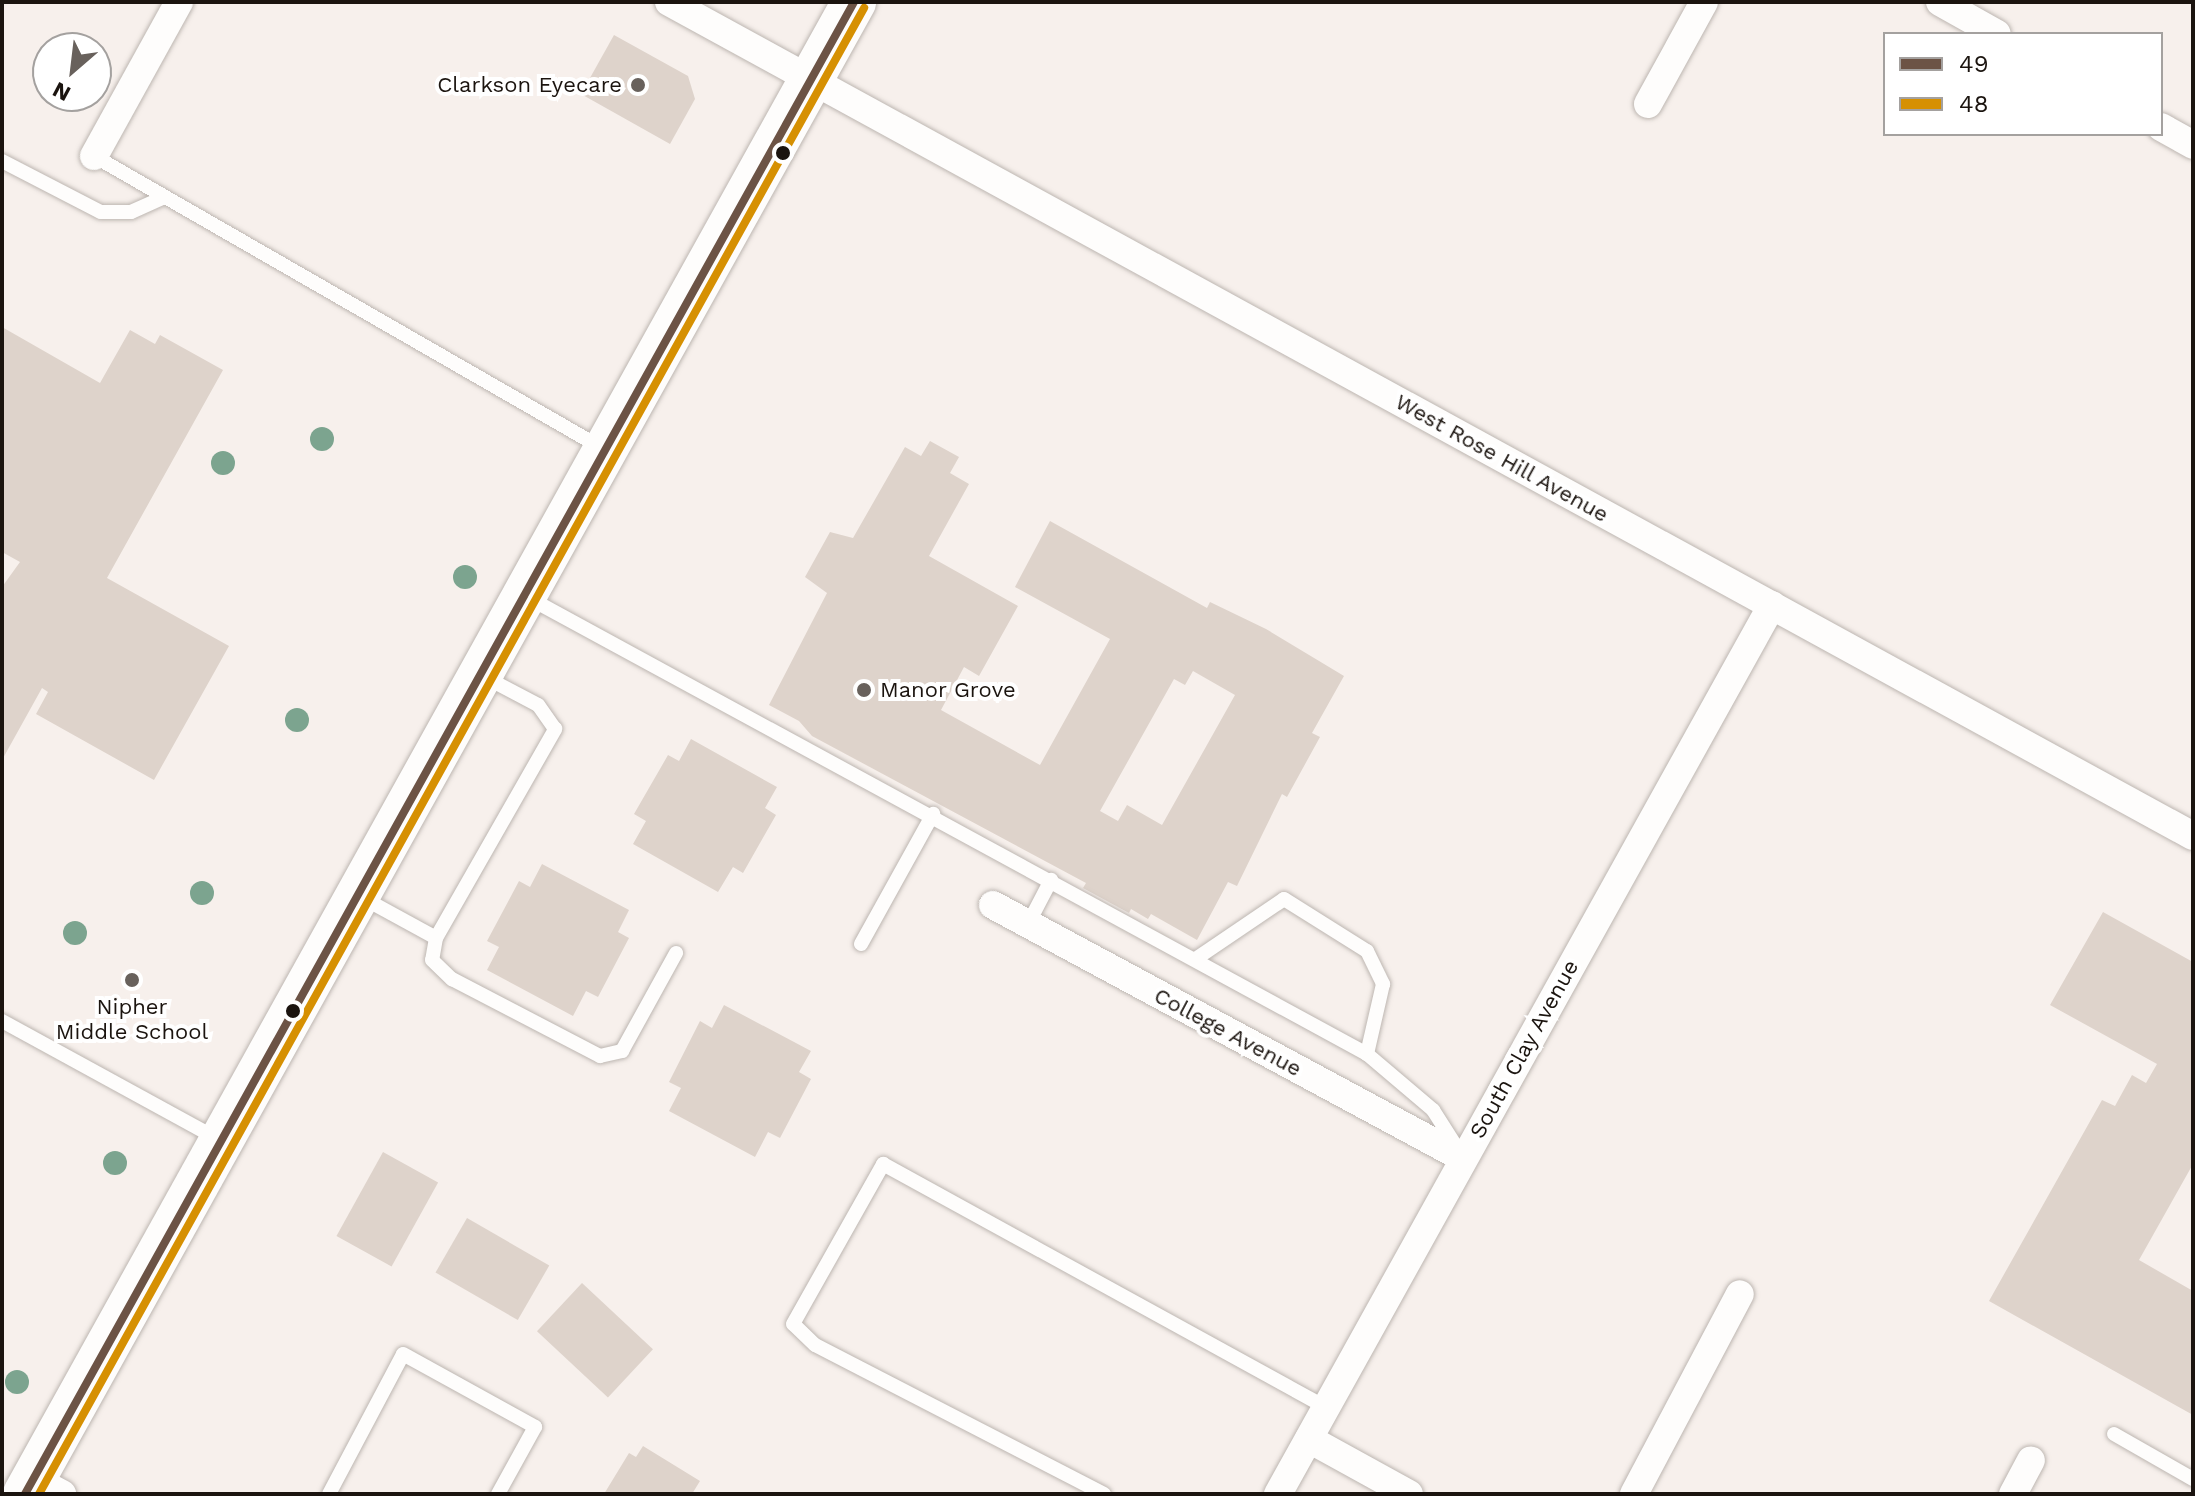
<!DOCTYPE html>
<style>
body{margin:0}
#map{position:relative;width:2195px;height:1496px;overflow:hidden;background:#f7f0ec;font-family:"Work Sans",sans-serif}
div>[style]{position:absolute}
[style*='--x']{left:calc(var(--x)*1px);top:calc(var(--y)*1px);width:calc(var(--w)*1px);rotate:calc(var(--a)*1deg)}
.building>*{inset:0;background:#ded3cb;transform-origin:0 0}
.roads{filter:drop-shadow(0 0 2px #bdb6b1) drop-shadow(0 0 2px #bdb6b1)}
.lane>*{height:14px;margin:-7px;padding:0 7px;transform-origin:7px;border-radius:7px;background:#fefdfc}
.street>*{height:28px;margin:-14px;padding:0 14px;transform-origin:14px;border-radius:14px;background:#fefdfc}
.primary>*{height:44px;margin:-22px;padding:0 22px;transform-origin:22px;border-radius:22px;background:#fefdfc}
.bus-1>*{height:8px;margin:-4px;padding:0 4px;transform-origin:4px;border-radius:4px;background:#6c5345}
.bus-2>*{height:8px;margin:-4px;padding:0 4px;transform-origin:4px;border-radius:4px;background:#d69002}
.trees>*{width:24px;height:24px;margin:-12px;border-radius:50%;background:#7ca48f}
.dots>*{width:22px;height:22px;translate:-50% -50%;box-sizing:border-box;border:4px solid #fff;border-radius:50%}
span{translate:-50% -50%;white-space:nowrap;text-align:center;line-height:1.15;-webkit-text-stroke:8px #fff;paint-order:stroke}
.poi-label{font-size:22px;color:#1b140f}
.right{translate:-100% -50%;text-align:right}
.left{translate:0 -50%;text-align:left}
.street-label{font-size:22px;color:#1b140f}
.frame{position:absolute;inset:0;border:4px solid #1b140f;pointer-events:none}
.legend{position:absolute;left:1883px;top:32px;width:280px;height:104px;box-sizing:border-box;background:#fff;border:2px solid #a4a19f;margin:0;padding:10px 14px;list-style:none;font-size:24px;color:#1b140f}
.legend li{display:flex;align-items:center;gap:16px;height:40px}
.legend b{width:40px;border:2px solid #a4a19f}
.north{position:absolute;left:32px;top:32px;width:80px;height:80px;box-sizing:border-box;background:#fff;border:2px solid #a4a19f;border-radius:50%;rotate:208deg;font-size:22px;font-weight:700;line-height:32px;text-align:center;color:#1b140f}
.north::after{content:'';display:block;margin:auto;width:28px;height:36px;background:#68615c;clip-path:polygon(50% 0,100% 100%,50% 72%,0 100%)}
</style>
<div id="map">
<div class="building">
<div style="clip-path:polygon(614px 35px,688px 76px,695px 99px,670px 144px,581px 94px)"></div>
<div style="clip-path:polygon(2px 327px,100px 383px,130px 330px,155px 344px,160px 335px,223px 370px,107px 578px,229px 646px,154px 780px,36px 714px,48px 692px,42px 688px,2px 760px,2px 587px,20px 562px,2px 552px)"></div>
<div style="clip-path:polygon(evenodd,930px 441px,959px 457px,950px 473px,969px 484px,929px 556px,1018px 606px,979px 676px,964px 667px,941px 710px,1040px 765px,1110px 639px,1015px 587px,1050px 521px,1207px 608px,1210px 602px,1266px 629px,1344px 676px,1312px 733px,1320px 737px,1287px 797px,1282px 794px,1237px 886px,1228px 882px,1197px 940px,1151px 914px,1148px 919px,1131px 909px,1129px 913px,1083px 888px,1086px 883px,812px 736px,799px 721px,769px 705px,827px 593px,805px 577px,830px 532px,853px 538px,905px 447px,921px 456px,930px 441px,1193px 671px,1235px 695px,1162px 825px,1127px 805px,1118px 821px,1100px 811px,1174px 679px,1185px 685px,1193px 671px)"></div>
<div style="clip-path:polygon(691px 739px,777px 787px,765px 808px,776px 815px,743px 873px,733px 867px,718px 892px,633px 844px,646px 821px,634px 814px,668px 755px,679px 761px)"></div>
<div style="clip-path:polygon(542px 864px,629px 910px,618px 932px,629px 938px,598px 997px,586px 991px,573px 1016px,487px 970px,499px 947px,487px 941px,519px 881px,530px 887px)"></div>
<div style="clip-path:polygon(2103px 912px,2193px 962px,2193px 1164px,2139px 1260px,2193px 1291px,2193px 1415px,1989px 1301px,2102px 1100px,2115px 1106px,2132px 1075px,2146px 1083px,2157px 1064px,2050px 1005px)"></div>
<div style="clip-path:polygon(724px 1005px,811px 1051px,799px 1072px,811px 1079px,780px 1138px,768px 1132px,755px 1157px,669px 1111px,681px 1088px,669px 1082px,700px 1021px,712px 1028px)"></div>
<div style="left:383px;top:1152px;width:63px;height:96px;rotate:29deg"></div>
<div style="left:467px;top:1218px;width:95px;height:63px;rotate:30deg"></div>
<div style="left:582px;top:1283px;width:97px;height:66px;rotate:43deg"></div>
<div style="clip-path:polygon(643px 1446px,700px 1481px,692px 1494px,604px 1494px,629px 1453px,636px 1457px)"></div>
</div>
<div class="roads">
<div class="lane">
<div style="--x:94;--y:156;--w:584;--a:29.9"></div>
<div style="--x:2;--y:161;--w:111;--a:27.3"></div>
<div style="--x:101;--y:212;--w:30;--a:0"></div>
<div style="--x:131;--y:212;--w:37;--a:-24"></div>
<div style="--x:527;--y:597;--w:956;--a:28.55"></div>
<div style="--x:1367;--y:1054;--w:87;--a:40.3"></div>
<div style="--x:1433;--y:1110;--w:49;--a:57.6"></div>
<div style="--x:363;--y:898;--w:83;--a:28.7"></div>
<div style="--x:436;--y:938;--w:241;--a:-60.3"></div>
<div style="--x:555;--y:729;--w:29;--a:-125"></div>
<div style="--x:538;--y:705;--w:62;--a:-152.2"></div>
<div style="--x:1028;--y:924;--w:50;--a:-62.4"></div>
<div style="--x:436;--y:938;--w:22;--a:100"></div>
<div style="--x:432;--y:960;--w:28;--a:44"></div>
<div style="--x:452;--y:979;--w:167;--a:27.5"></div>
<div style="--x:600;--y:1056;--w:23;--a:-13"></div>
<div style="--x:622;--y:1051;--w:112;--a:-61.1"></div>
<div style="--x:861;--y:944;--w:149;--a:-61"></div>
<div style="--x:1197;--y:958;--w:105;--a:-34.1"></div>
<div style="--x:1284;--y:899;--w:98;--a:32.1"></div>
<div style="--x:1367;--y:951;--w:37;--a:64"></div>
<div style="--x:1383;--y:984;--w:72;--a:102.9"></div>
<div style="--x:2;--y:1021;--w:247;--a:28.7"></div>
<div style="--x:2114;--y:1434;--w:91;--a:29.7"></div>
<div style="--x:329;--y:1494;--w:158;--a:-62.1"></div>
<div style="--x:403;--y:1354;--w:151;--a:28.9"></div>
<div style="--x:535;--y:1427;--w:77;--a:118.9"></div>
<div style="--x:1104;--y:1494;--w:325;--a:-152.7"></div>
<div style="--x:815;--y:1345;--w:30;--a:-136"></div>
<div style="--x:793;--y:1324;--w:184;--a:-60.6"></div>
<div style="--x:883;--y:1164;--w:507;--a:28.79"></div>
</div>
<div class="street">
<div style="--x:669;--y:2;--w:1737;--a:28.69"></div>
<div style="--x:1940;--y:2;--w:65;--a:29.3"></div>
<div style="--x:1648;--y:104;--w:116;--a:-61.2"></div>
<div style="--x:2161;--y:127;--w:37;--a:29"></div>
<div style="--x:94;--y:156;--w:176;--a:-61.1"></div>
<div style="--x:993;--y:905;--w:534;--a:28.29"></div>
<div style="--x:1309;--y:1439;--w:114;--a:28.8"></div>
<div style="--x:34;--y:1479;--w:32;--a:28"></div>
<div style="--x:1278;--y:1494;--w:1017;--a:-60.94"></div>
<div style="--x:1634;--y:1494;--w:226;--a:-62.1"></div>
<div style="--x:2013;--y:1494;--w:38;--a:-62"></div>
</div>
<div class="primary">
<div style="--x:25;--y:1494;--w:1707;--a:-60.94"></div>
</div>
</div>
<div class="bus-1">
<div style="--x:25;--y:1494;--w:1707;--a:-60.94"></div>
</div>
<div class="bus-2">
<div style="--x:39;--y:1494;--w:1700;--a:-60.96"></div>
</div>
<div class="trees">
<div style="left:322px;top:439px"></div>
<div style="left:223px;top:463px"></div>
<div style="left:465px;top:577px"></div>
<div style="left:297px;top:720px"></div>
<div style="left:202px;top:893px"></div>
<div style="left:75px;top:933px"></div>
<div style="left:115px;top:1163px"></div>
<div style="left:17px;top:1382px"></div>
</div>
<div class="dots">
<div style="left:638px;top:85px;background:#68615c"></div>
<div style="left:783px;top:153px;background:#1b140f"></div>
<div style="left:864px;top:690px;background:#68615c"></div>
<div style="left:132px;top:980px;background:#68615c"></div>
<div style="left:293px;top:1011px;background:#1b140f"></div>
</div>
<div class="poi-label">
<span class="right" style="left:622px;top:85px">Clarkson Eyecare</span>
<span class="left" style="left:880px;top:690px">Manor Grove</span>
<span style="left:132px;top:1019px">Nipher<br>Middle School</span>
</div>
<div class="street-label">
<span style="left:1502px;top:458px;rotate:29deg">West Rose Hill Avenue</span>
<span style="left:1228px;top:1032px;rotate:28deg">College Avenue</span>
<span style="left:1524px;top:1049px;rotate:-61deg">South Clay Avenue</span>
</div>
<div class="frame"></div>
<ul class="legend">
<li><b style="height:10px;background:#6c5345"></b>49</li>
<li><b style="height:10px;background:#d69002"></b>48</li>
</ul>
<div class="north">N</div>
</div>
